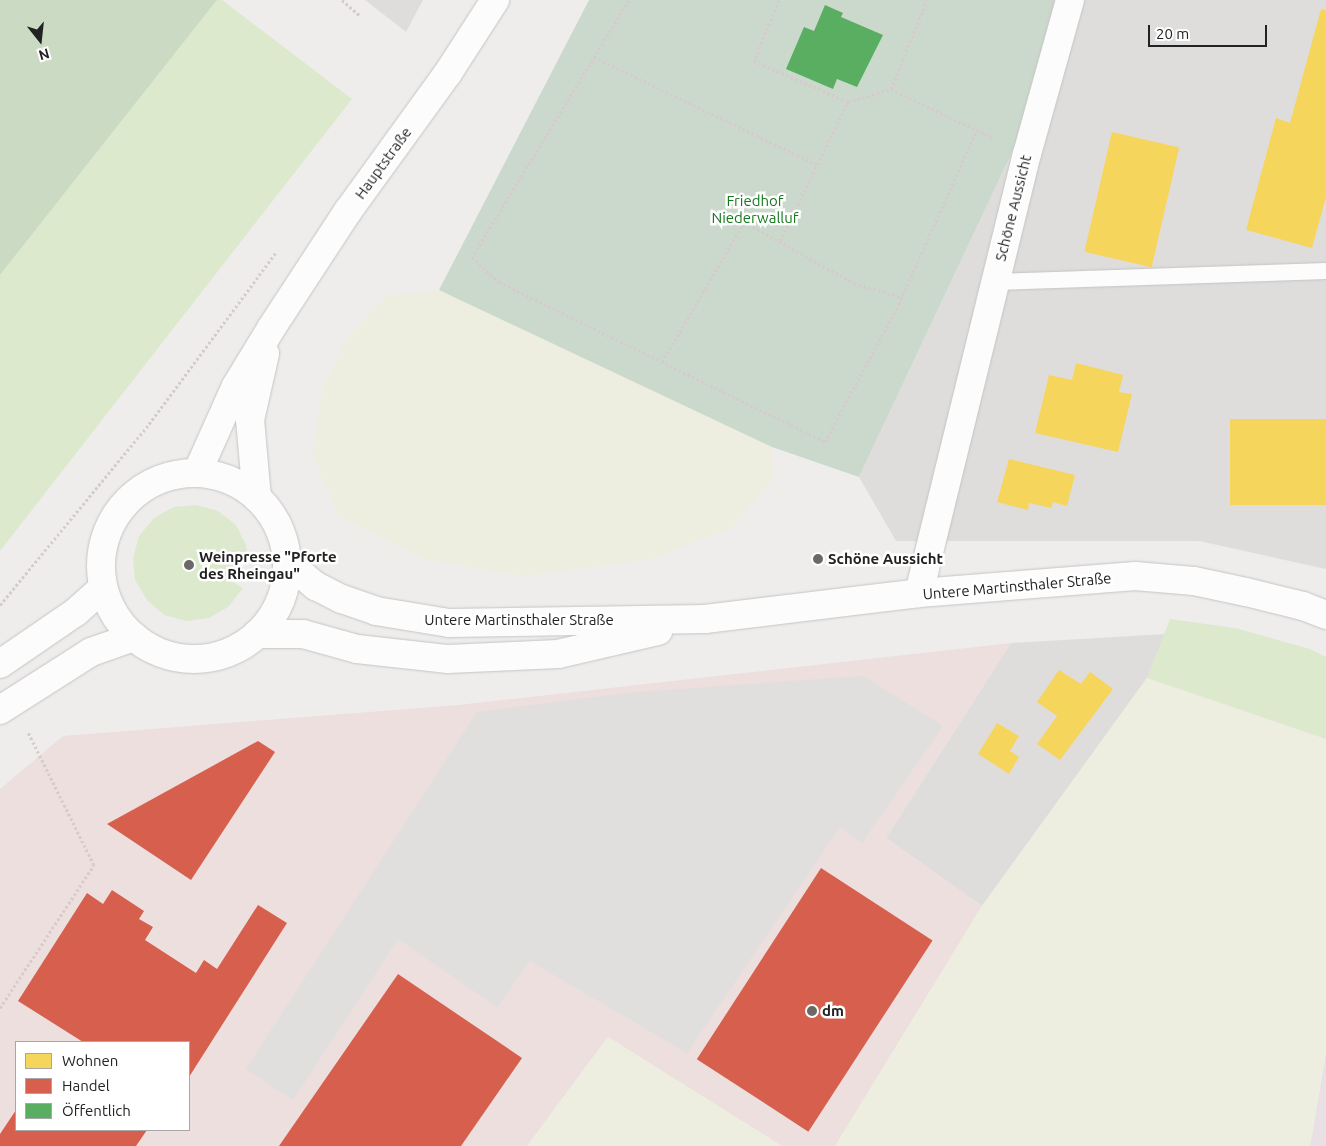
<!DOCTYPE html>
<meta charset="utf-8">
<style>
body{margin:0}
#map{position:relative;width:1326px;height:1146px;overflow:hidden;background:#efedeb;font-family:Ubuntu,sans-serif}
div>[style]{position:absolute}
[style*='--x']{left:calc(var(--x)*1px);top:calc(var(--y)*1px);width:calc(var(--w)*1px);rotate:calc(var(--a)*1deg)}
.residential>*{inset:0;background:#dedddc}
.commercial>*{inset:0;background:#ecdfde}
.industrial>*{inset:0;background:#e8e0e5}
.farmland>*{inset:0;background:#edede0}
.grass>*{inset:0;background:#dce9cd}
.forest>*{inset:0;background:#cbdbc3}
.cemetery>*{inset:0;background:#cad9cb}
.parking>*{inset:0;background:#e0dfde}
.homes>*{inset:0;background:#f6d55c;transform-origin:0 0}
.shops>*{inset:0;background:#d6604d;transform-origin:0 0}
.public>*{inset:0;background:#5aae61}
.path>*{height:3px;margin-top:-1.5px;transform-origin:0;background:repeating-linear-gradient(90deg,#d7cbca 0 2.5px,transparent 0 5px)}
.roads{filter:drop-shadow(0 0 1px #c5c4c3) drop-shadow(0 0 1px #c5c4c3)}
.service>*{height:16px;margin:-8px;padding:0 8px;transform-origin:8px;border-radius:8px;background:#fdfcfc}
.minor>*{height:28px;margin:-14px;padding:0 14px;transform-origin:14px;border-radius:14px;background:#fdfcfc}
.tertiary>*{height:28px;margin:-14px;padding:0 14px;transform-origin:14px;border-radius:14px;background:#fdfcfc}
.tertiary>.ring{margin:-14px;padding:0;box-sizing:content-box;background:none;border:28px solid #fdfcfc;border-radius:50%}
.dots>*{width:14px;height:14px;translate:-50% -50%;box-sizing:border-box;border:2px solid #fff;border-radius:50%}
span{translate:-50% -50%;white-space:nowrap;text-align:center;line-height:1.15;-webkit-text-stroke:5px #fff;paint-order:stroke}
.street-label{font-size:15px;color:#222}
.park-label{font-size:15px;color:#16791e}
.poi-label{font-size:15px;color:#222;font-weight:700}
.left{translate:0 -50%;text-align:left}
.legend{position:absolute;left:15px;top:1041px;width:175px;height:90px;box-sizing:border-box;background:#fff;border:1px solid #a7a7a7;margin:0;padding:6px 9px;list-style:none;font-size:15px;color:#222}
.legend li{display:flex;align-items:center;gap:10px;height:25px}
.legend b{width:25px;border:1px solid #a7a7a7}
.north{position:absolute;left:15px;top:15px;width:50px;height:50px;-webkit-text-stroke:4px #fff;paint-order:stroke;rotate:164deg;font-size:14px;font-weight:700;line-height:20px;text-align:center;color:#222}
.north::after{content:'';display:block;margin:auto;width:18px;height:22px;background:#222;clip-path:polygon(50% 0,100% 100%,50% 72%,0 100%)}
.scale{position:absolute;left:1148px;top:25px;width:119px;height:22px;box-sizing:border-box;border:2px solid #222;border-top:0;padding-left:6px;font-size:15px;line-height:18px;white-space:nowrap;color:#222;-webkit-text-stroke:4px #fff;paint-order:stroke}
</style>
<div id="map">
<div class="residential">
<div style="clip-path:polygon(365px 0,423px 0,406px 32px)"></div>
<div style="clip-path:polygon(1055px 0,1326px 0,1326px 569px,1199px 541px,896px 541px,859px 477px,1014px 148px)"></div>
<div style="clip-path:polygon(1166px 634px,1147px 678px,982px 906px,886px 838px,1011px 643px)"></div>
</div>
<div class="commercial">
<div style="clip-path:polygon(evenodd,1011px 643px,886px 838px,982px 906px,835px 1146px,782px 1146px,608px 1037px,527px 1146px,0 1146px,0 789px,63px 736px,458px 705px,1011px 643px,16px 1042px,189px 1042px,189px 1130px,16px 1130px,16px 1042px)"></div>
</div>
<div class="industrial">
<div style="clip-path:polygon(1326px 1053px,1326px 1146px,1310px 1146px,1314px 1124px)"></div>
</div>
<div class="farmland">
<div style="clip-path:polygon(439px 290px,772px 447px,773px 479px,732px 528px,648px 560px,524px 576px,425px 560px,339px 517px,312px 453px,322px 391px,347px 337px,386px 296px)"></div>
<div style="clip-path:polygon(1147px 678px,1326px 739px,1326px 1053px,1310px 1146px,835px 1146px,982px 906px)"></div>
<div style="clip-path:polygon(608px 1037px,782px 1146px,527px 1146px)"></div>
</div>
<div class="grass">
<div style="clip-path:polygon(217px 0,222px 0,352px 99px,0 551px,0 275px)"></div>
<div style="clip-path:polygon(196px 505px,218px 511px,236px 525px,246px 545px,249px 563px,236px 562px,231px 581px,243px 588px,228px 607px,209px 618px,186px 621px,164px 615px,147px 600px,135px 580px,133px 558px,139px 536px,154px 518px,174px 507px)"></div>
<div style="clip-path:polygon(1170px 619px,1235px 628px,1310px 649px,1326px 657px,1326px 739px,1147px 678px)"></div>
</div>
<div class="forest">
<div style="clip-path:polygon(0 0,217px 0,0 275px)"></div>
</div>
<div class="cemetery">
<div style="clip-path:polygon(589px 0,1055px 0,1014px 148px,859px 477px,772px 447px,439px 290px)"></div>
</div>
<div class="parking">
<div style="clip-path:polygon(863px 676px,943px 726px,862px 843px,840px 827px,687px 1053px,530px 961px,497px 1007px,398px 939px,293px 1100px,246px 1069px,477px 712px,636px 692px)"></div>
</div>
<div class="homes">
<div style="clip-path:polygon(1321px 9px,1326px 10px,1326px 197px,1312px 248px,1246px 230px,1276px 118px,1290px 123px)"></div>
<div style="left:1112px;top:132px;width:69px;height:123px;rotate:13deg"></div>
<div style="clip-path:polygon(1076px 363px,1123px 375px,1119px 392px,1132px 394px,1118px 452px,1035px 433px,1049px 375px,1072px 380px)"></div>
<div style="left:1326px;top:419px;width:86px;height:96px;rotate:90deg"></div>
<div style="clip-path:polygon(1009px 459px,1075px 475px,1067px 506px,1053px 502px,1051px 508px,1029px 503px,1028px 510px,997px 502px)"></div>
<div style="clip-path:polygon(1059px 670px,1081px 684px,1090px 672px,1113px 689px,1060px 760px,1037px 744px,1057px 716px,1037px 702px)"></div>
<div style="clip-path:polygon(997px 723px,1019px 736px,1010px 751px,1019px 757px,1009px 774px,978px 754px)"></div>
</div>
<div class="shops">
<div style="clip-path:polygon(258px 741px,275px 752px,191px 880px,107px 824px)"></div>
<div style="left:821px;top:868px;width:133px;height:228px;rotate:33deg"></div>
<div style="clip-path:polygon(112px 890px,144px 911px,139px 919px,153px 927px,145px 940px,196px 973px,204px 960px,217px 969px,258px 905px,287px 923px,189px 1077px,189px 1042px,83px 1042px,18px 1001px,87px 893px,103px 904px)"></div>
<div style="clip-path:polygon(398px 974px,522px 1058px,461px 1146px,279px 1146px)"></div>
<div style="clip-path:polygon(16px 1110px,16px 1130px,147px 1130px,136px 1146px,0 1146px,0 1134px)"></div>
</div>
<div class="public">
<div style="clip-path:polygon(825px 5px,843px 13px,841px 17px,883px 35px,857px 87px,837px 79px,833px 89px,786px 69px,804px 27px,814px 31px)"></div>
</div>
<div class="path">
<div style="--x:342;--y:0;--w:23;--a:41"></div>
<div style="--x:629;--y:0;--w:301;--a:121.4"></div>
<div style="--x:472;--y:257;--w:37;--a:43"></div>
<div style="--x:499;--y:282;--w:363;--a:26.1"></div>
<div style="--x:825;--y:442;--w:157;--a:-61.8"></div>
<div style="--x:899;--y:304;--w:191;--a:-65.9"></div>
<div style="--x:779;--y:0;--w:66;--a:112.3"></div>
<div style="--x:754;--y:61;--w:103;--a:23.6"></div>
<div style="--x:848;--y:102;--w:45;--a:-16.8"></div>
<div style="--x:891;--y:89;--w:115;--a:25.7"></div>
<div style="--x:594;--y:57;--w:248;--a:25.8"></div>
<div style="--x:891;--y:89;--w:96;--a:-68"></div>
<div style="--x:780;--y:241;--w:155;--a:-63.9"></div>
<div style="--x:662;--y:362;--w:162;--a:-59.6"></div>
<div style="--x:744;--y:222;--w:126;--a:29"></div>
<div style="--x:854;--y:283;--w:51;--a:17"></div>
<div style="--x:0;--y:605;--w:234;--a:-50.5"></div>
<div style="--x:149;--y:424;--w:215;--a:-53.5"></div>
<div style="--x:0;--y:1008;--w:171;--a:-56.7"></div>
<div style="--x:94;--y:865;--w:148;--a:-116.4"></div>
</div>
<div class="roads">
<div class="service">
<div style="--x:995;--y:282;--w:331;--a:-1.9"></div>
</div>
<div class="minor">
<div style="--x:919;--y:593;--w:452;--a:-76.2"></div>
<div style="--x:1027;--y:154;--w:160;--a:-74.4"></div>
</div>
<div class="tertiary">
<div style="--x:197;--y:473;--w:95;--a:-65.9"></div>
<div style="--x:236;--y:386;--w:69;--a:-58.6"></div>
<div style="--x:272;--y:327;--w:139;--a:-56.8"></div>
<div style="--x:348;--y:211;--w:170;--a:-54.1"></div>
<div style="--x:448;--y:73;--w:87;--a:-57.2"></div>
<div class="ring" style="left:101px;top:473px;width:158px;height:158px"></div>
<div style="--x:257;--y:498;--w:78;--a:-95.1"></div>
<div style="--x:250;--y:420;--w:68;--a:-77.2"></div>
<div style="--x:287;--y:562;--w:38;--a:40"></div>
<div style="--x:316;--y:586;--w:29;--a:27"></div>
<div style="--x:342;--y:599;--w:36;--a:19"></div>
<div style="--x:376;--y:611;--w:74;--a:9.3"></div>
<div style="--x:449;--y:623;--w:256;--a:-0.9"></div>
<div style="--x:705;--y:619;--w:216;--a:-6.9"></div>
<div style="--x:919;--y:593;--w:217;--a:-4.5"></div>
<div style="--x:1135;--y:576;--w:59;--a:4.8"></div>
<div style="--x:1194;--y:581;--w:53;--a:11.9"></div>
<div style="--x:1246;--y:592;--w:59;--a:13.8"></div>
<div style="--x:1303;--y:606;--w:25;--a:21"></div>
<div style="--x:257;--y:634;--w:46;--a:0"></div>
<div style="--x:303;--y:634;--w:56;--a:15.5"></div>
<div style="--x:357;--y:649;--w:92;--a:6.3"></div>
<div style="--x:448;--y:659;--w:110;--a:-2.6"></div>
<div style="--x:558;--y:654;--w:103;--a:-13"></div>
<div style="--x:0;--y:664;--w:92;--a:-34.4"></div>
<div style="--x:76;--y:612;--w:36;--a:-42"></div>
<div style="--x:0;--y:710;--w:108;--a:-32.5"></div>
<div style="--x:91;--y:652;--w:46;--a:-19.2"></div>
</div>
</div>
<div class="dots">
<div style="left:818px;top:559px;background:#6a6968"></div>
<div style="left:189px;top:565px;background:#6a6968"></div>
<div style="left:812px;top:1011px;background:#6a6968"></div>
</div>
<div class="street-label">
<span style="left:383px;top:163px;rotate:-54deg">Hauptstraße</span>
<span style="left:1013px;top:208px;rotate:-76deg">Schöne Aussicht</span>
<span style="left:1017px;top:586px;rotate:-5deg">Untere Martinsthaler Straße</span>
<span style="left:519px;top:620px">Untere Martinsthaler Straße</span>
</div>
<div class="park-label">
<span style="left:755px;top:209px">Friedhof<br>Niederwalluf</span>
</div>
<div class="poi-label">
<span class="left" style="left:199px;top:565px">Weinpresse "Pforte<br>des Rheingau"</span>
<span class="left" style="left:828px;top:559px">Schöne Aussicht</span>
<span class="left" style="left:822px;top:1011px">dm</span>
</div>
<ul class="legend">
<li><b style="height:14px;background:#f6d55c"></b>Wohnen</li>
<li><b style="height:14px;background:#d6604d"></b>Handel</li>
<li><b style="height:14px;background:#5aae61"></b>Öffentlich</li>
</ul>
<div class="north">N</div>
<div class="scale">20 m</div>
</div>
